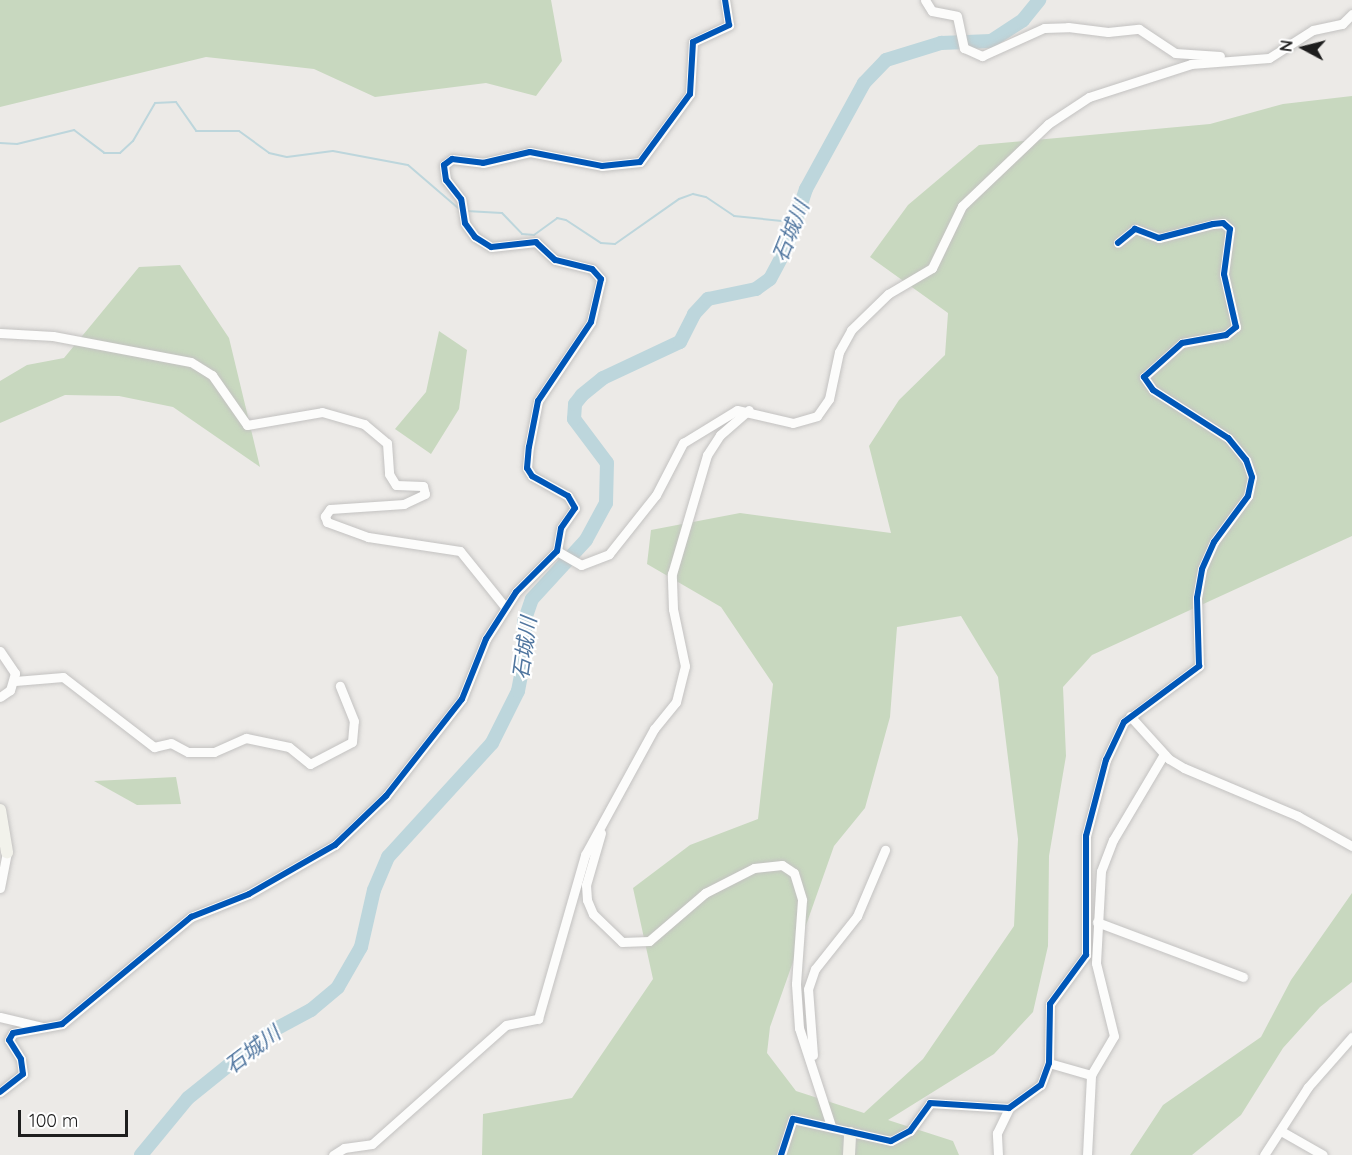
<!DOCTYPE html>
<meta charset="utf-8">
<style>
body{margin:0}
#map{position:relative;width:1352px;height:1155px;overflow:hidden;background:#eceae7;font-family:Quicksand,"Noto Sans JP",sans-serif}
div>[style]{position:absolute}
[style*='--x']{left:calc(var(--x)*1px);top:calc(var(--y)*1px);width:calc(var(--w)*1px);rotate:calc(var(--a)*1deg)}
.forest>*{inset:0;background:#c8d8bf}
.stream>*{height:2px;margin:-1px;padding:0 1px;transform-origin:1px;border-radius:1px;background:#bdd6dc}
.river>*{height:14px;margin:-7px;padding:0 7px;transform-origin:7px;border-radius:7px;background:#bdd6dc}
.roads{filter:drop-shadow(0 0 2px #c3c2c1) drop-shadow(0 0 2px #c3c2c1)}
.street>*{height:9px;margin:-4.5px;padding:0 4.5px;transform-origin:4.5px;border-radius:4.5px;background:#fcfcfb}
.secondary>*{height:12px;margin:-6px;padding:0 6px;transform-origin:6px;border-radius:6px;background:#f2f2eb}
.cycleway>*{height:6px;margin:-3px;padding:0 3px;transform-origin:3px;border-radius:3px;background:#0057b8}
span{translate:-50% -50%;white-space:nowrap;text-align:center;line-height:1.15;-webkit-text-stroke:4.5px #fff;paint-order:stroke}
.water-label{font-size:21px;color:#50769f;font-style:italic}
.north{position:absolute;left:1274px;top:18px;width:60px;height:60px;-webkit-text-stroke:4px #fff;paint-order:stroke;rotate:277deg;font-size:16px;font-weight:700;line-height:24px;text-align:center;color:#1e1e1e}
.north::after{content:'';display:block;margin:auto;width:21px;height:27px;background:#1e1e1e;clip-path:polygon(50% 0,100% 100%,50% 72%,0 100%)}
.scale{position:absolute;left:18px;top:1110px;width:110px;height:27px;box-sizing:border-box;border:3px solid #1e1e1e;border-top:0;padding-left:8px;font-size:18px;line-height:21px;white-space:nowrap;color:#1e1e1e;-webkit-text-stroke:4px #fff;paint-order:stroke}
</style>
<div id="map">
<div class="forest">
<div style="clip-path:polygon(0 0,551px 0,562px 61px,536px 96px,486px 83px,375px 97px,314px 69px,206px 57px,0 107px)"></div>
<div style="clip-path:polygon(evenodd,1352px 96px,1352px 536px,1092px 655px,1063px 687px,1066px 756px,1049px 856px,1048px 946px,1033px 1012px,994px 1054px,888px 1120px,953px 1141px,959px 1155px,482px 1155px,483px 1114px,572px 1098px,653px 979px,633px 888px,690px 845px,758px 819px,773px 684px,721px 607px,647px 564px,651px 530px,740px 513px,891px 533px,869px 446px,899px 400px,945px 355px,948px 313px,870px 257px,908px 205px,979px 145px,1210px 124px,1283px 104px,1352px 96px,961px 616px,998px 677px,1018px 839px,1014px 926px,923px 1059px,864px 1113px,796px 1091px,767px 1053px,770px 1027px,834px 846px,865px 808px,890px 717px,897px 627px,961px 616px)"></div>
<div style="clip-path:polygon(180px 265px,229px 338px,260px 467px,173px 407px,119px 396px,65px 395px,0 423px,0 381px,27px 365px,64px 358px,139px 267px)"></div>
<div style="clip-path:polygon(439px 331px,467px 350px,459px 409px,431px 454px,395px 429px,426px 392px)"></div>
<div style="clip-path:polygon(176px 777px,181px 804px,137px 805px,94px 781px)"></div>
<div style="clip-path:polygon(1352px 893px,1352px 982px,1320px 1007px,1283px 1048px,1241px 1115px,1192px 1155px,1130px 1155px,1163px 1105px,1261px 1037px,1291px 980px)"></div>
</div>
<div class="stream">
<div style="--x:0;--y:143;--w:17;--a:3"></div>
<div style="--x:17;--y:144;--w:59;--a:-13.8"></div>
<div style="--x:74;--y:130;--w:38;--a:37"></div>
<div style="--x:104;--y:153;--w:16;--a:0"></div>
<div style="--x:120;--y:153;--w:18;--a:-43"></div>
<div style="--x:133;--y:141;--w:44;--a:-59.9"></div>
<div style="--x:155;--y:103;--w:21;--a:-3"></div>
<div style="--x:176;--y:102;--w:35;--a:55"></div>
<div style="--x:196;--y:131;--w:43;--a:0"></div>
<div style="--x:239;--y:131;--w:37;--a:36"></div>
<div style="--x:269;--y:153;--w:18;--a:13"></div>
<div style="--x:287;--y:157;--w:46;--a:-7.4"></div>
<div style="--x:333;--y:151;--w:76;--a:10.6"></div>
<div style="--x:408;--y:165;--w:66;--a:40.7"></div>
<div style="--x:466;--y:211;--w:36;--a:3"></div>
<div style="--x:502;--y:213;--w:29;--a:46"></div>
<div style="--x:522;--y:234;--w:12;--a:5"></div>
<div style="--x:534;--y:235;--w:29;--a:-36"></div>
<div style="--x:557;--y:218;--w:9;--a:13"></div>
<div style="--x:566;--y:220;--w:42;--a:33.3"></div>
<div style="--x:601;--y:243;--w:14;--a:4"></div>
<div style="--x:615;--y:244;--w:78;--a:-35.1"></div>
<div style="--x:679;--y:199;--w:15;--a:-20"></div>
<div style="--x:693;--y:194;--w:13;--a:13"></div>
<div style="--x:706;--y:197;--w:34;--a:34"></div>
<div style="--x:734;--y:216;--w:58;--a:5.9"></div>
</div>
<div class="river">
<div style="--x:141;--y:1155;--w:74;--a:-50.5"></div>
<div style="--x:188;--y:1098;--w:105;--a:-38.8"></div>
<div style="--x:270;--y:1032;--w:47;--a:-28.2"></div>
<div style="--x:311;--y:1010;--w:35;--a:-40"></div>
<div style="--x:338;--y:987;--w:46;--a:-60.1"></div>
<div style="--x:361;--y:947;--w:58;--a:-77.2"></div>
<div style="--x:374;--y:890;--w:36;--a:-67"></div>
<div style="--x:388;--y:857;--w:154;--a:-47.6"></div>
<div style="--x:492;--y:743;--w:58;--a:-63.4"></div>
<div style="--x:518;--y:691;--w:48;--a:-79.2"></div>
<div style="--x:527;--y:644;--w:22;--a:-98"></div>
<div style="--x:524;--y:622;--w:24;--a:-71"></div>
<div style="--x:532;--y:599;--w:80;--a:-47.5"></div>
<div style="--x:586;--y:540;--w:42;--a:-61.6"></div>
<div style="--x:606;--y:503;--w:40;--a:-88.6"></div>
<div style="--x:607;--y:463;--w:55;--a:-126.9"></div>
<div style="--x:574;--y:419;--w:15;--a:-86"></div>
<div style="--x:575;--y:404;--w:11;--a:-52"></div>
<div style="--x:582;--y:395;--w:27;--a:-39"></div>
<div style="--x:603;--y:378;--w:85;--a:-25.1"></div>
<div style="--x:680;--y:342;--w:31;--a:-63"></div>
<div style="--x:694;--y:314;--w:21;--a:-47"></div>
<div style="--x:708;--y:299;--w:49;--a:-11.8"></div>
<div style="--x:756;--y:289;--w:17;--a:-36"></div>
<div style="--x:770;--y:279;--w:36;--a:-62"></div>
<div style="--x:787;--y:247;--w:61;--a:-71.9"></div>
<div style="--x:806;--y:189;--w:121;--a:-61.3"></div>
<div style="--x:864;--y:83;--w:32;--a:-46"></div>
<div style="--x:886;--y:60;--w:58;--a:-17.2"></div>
<div style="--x:941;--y:43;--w:50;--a:-2.3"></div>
<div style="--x:991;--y:41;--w:38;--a:-33"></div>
<div style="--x:1023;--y:20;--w:26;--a:-51"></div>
</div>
<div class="roads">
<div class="street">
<div style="--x:925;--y:0;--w:13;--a:58"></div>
<div style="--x:932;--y:11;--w:25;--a:11"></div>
<div style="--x:957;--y:16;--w:33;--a:78"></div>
<div style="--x:964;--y:48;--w:20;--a:24"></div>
<div style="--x:982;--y:56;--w:68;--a:-24.3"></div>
<div style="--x:1044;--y:28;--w:24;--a:-2"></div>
<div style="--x:1068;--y:27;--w:40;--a:7.1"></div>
<div style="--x:1108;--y:32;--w:31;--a:-6"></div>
<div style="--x:1139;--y:29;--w:43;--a:33.7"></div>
<div style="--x:1175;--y:53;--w:45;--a:3.8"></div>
<div style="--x:0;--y:333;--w:53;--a:3.2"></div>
<div style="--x:53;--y:336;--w:140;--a:10.7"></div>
<div style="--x:191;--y:362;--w:25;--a:32"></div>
<div style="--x:212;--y:375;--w:61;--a:55"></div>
<div style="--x:247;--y:425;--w:76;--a:-9.8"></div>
<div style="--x:322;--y:412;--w:44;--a:15.9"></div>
<div style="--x:364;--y:424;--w:30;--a:40"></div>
<div style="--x:387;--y:443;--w:31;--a:86"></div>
<div style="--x:389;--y:474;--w:13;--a:58"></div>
<div style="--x:396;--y:485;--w:27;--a:2"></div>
<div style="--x:423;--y:486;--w:8;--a:76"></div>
<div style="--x:425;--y:494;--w:23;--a:155"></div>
<div style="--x:404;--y:504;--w:74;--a:176.1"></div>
<div style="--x:330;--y:509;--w:9;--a:126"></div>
<div style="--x:325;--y:516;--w:6;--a:72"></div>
<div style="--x:327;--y:522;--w:44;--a:20.1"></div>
<div style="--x:368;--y:537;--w:93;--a:8.7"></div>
<div style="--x:460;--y:551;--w:73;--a:51.1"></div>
<div style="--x:557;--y:551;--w:28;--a:30"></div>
<div style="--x:581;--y:565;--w:30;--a:-21"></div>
<div style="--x:609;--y:554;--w:75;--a:-51.5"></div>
<div style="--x:656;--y:495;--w:59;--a:-62.6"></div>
<div style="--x:683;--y:443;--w:63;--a:-31.4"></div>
<div style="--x:737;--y:410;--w:57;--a:13.1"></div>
<div style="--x:793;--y:423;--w:25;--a:-16"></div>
<div style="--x:817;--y:416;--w:21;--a:-55"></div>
<div style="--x:829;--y:399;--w:48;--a:-78"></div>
<div style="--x:839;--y:352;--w:25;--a:-61"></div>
<div style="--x:851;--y:330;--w:52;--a:-44.2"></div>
<div style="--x:888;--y:294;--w:51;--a:-30.6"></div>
<div style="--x:932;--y:268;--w:69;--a:-64.2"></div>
<div style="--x:962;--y:206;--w:119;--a:-43.6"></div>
<div style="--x:1048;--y:124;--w:49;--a:-33.4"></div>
<div style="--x:1089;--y:97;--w:107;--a:-17.9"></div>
<div style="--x:1191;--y:64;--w:78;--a:-4.4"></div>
<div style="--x:1269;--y:58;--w:52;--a:-32.5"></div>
<div style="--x:1313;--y:30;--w:30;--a:-12"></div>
<div style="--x:1342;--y:24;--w:14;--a:-45"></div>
<div style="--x:0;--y:651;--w:27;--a:56"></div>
<div style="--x:15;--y:673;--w:18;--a:106"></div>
<div style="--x:10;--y:690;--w:12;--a:145"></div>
<div style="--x:15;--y:681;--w:48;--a:-4.8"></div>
<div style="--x:63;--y:677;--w:115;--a:37.6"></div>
<div style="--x:154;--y:747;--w:17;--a:-13"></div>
<div style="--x:171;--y:743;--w:19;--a:28"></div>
<div style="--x:188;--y:752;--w:26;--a:0"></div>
<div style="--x:214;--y:752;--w:35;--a:-24"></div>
<div style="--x:246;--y:738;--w:44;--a:11.8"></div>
<div style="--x:289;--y:747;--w:27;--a:39"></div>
<div style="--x:310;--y:764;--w:47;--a:-27.6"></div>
<div style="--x:352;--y:742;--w:21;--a:-85"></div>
<div style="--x:354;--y:721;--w:38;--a:-112"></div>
<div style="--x:1130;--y:716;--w:58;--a:47.8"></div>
<div style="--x:1169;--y:759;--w:17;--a:31"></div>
<div style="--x:1184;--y:768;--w:124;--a:22.8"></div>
<div style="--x:1298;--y:816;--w:62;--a:29.1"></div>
<div style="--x:601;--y:833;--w:54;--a:106.1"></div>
<div style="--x:586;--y:885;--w:15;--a:86"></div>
<div style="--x:587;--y:900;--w:15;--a:67"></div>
<div style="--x:593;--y:914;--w:40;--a:44"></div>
<div style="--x:622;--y:942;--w:27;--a:-2"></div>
<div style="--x:649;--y:941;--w:74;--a:-40.6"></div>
<div style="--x:705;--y:893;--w:55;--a:-27"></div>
<div style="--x:754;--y:868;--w:28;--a:-6"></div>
<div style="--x:782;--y:865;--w:14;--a:34"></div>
<div style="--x:794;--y:873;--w:28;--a:73"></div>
<div style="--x:802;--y:900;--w:84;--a:94.1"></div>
<div style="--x:796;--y:984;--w:44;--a:86.1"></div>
<div style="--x:799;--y:1028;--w:103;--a:71.9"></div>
<div style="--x:0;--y:888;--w:37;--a:-79"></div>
<div style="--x:1097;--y:922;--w:156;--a:20.6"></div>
<div style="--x:0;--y:1017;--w:43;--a:13.4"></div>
<div style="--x:813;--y:1055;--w:66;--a:-94.3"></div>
<div style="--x:808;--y:989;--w:21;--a:-71"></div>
<div style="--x:815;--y:969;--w:68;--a:-51.6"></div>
<div style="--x:857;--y:916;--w:72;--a:-67"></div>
<div style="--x:1049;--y:1063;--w:44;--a:15.9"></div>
<div style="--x:0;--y:1092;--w:29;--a:-38"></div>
<div style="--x:23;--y:1074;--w:15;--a:-98"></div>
<div style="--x:21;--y:1059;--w:22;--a:-122"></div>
<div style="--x:9;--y:1040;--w:8;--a:-60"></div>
<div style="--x:13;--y:1033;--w:50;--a:-10.4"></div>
<div style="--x:62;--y:1024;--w:168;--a:-39.7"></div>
<div style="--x:191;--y:917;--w:62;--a:-21.6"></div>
<div style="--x:249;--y:894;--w:99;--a:-29.7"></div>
<div style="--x:335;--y:845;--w:71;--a:-43.9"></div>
<div style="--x:386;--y:796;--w:123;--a:-51.9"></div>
<div style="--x:462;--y:699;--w:65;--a:-68.2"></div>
<div style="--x:486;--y:639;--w:56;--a:-57.4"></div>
<div style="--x:516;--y:592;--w:58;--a:-45"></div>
<div style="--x:557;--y:551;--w:23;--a:-80"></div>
<div style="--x:561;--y:528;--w:24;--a:-55"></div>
<div style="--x:575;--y:508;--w:14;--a:-120"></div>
<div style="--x:568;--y:496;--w:41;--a:-150.9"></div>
<div style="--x:532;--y:476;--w:9;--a:-122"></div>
<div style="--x:527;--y:468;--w:21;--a:-85"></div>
<div style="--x:529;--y:447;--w:47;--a:-78.9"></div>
<div style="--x:538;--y:401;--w:95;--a:-56.1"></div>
<div style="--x:591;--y:322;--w:44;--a:-76.9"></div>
<div style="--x:601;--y:279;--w:13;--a:-132"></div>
<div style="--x:592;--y:269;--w:38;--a:-166"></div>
<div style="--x:555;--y:260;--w:26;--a:-137"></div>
<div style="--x:536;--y:242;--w:45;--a:173.7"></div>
<div style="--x:491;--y:247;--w:19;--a:-148"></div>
<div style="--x:475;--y:237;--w:17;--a:-126"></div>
<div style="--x:465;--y:223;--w:24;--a:-99"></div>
<div style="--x:461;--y:199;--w:24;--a:-128"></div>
<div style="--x:446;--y:180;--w:15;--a:-98"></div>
<div style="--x:444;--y:165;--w:10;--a:-37"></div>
<div style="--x:452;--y:159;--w:31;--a:7"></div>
<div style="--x:483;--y:163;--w:48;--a:-13.2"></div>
<div style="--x:530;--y:152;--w:73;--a:11"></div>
<div style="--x:602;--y:166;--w:38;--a:-6"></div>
<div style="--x:640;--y:162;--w:84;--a:-53.7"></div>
<div style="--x:690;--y:94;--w:52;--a:-86.7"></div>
<div style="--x:693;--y:42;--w:40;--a:-25"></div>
<div style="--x:729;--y:25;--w:25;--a:-99"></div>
<div style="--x:1281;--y:1131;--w:48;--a:29.7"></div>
<div style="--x:333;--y:1155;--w:13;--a:-32"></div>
<div style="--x:344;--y:1148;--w:28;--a:-8"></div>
<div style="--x:372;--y:1144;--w:179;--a:-41.6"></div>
<div style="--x:506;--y:1025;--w:33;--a:-11"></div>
<div style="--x:538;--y:1019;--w:171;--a:-74"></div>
<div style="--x:585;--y:855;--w:144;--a:-61.3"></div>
<div style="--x:654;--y:729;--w:35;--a:-51"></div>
<div style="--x:676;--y:702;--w:37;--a:-76"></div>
<div style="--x:685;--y:666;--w:58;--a:-101.9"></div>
<div style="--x:673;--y:609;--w:35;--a:-92"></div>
<div style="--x:672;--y:574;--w:124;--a:-73.6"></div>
<div style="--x:707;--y:455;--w:24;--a:-57"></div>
<div style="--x:720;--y:435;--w:38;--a:-41"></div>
<div style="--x:781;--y:1155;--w:38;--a:-72"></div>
<div style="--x:793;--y:1119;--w:100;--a:12.7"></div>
<div style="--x:891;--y:1141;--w:21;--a:-28"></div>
<div style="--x:910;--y:1131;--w:34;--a:-54"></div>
<div style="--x:930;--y:1103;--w:79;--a:3.6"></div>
<div style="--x:1009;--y:1108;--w:39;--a:-36"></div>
<div style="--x:1041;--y:1085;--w:23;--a:-70"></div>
<div style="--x:1049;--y:1063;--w:59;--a:-89"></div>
<div style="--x:1050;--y:1004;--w:61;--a:-53.7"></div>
<div style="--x:1086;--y:955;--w:119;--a:-90"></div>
<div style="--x:1086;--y:836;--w:79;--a:-75.3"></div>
<div style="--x:1106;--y:760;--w:42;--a:-64.7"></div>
<div style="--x:1124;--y:722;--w:94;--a:-36.7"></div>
<div style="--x:1199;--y:666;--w:68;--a:-91.7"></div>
<div style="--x:1197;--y:598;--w:29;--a:-80"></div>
<div style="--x:1202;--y:569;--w:30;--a:-66"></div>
<div style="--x:1214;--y:542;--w:57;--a:-53.5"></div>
<div style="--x:1248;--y:496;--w:19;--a:-78"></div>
<div style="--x:1252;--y:477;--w:18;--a:-109"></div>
<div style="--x:1246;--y:460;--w:28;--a:-129"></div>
<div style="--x:1228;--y:438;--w:89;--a:-147.4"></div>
<div style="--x:1153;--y:390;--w:16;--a:-125"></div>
<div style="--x:1144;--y:377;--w:51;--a:-41.8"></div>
<div style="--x:1182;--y:343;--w:45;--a:-10.3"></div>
<div style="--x:1226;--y:335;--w:13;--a:-39"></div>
<div style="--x:1236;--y:327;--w:54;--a:-102.8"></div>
<div style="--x:1224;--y:274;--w:45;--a:-82.4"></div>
<div style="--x:1230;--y:229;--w:9;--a:-139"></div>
<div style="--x:1223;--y:223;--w:10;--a:174"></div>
<div style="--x:1213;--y:224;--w:56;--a:165.5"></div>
<div style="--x:1159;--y:238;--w:26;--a:-159"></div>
<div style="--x:1135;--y:229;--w:22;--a:141"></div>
<div style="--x:998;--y:1155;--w:22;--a:-93"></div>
<div style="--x:997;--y:1133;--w:28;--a:-64"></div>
<div style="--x:1087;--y:1155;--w:80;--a:-87.1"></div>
<div style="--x:1091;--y:1075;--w:45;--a:-59.5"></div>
<div style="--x:1114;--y:1036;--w:75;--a:-103.9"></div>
<div style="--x:1096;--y:963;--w:92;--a:-86.9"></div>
<div style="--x:1101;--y:871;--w:33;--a:-69"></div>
<div style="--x:1113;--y:840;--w:100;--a:-59.3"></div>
<div style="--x:1264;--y:1155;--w:81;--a:-57.1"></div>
<div style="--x:1308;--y:1087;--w:67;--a:-48.7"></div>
</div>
<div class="secondary">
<div style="--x:0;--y:810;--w:43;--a:80.5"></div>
<div style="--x:849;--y:1155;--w:22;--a:-87"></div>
</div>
</div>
<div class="cycleway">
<div style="--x:0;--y:1092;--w:29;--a:-38"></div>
<div style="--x:23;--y:1074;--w:15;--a:-98"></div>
<div style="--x:21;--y:1059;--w:22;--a:-122"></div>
<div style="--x:9;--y:1040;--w:8;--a:-60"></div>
<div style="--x:13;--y:1033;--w:50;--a:-10.4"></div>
<div style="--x:62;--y:1024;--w:168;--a:-39.7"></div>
<div style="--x:191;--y:917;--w:62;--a:-21.6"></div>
<div style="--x:249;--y:894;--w:99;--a:-29.7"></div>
<div style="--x:335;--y:845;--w:71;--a:-43.9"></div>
<div style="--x:386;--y:796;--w:123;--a:-51.9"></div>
<div style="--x:462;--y:699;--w:65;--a:-68.2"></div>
<div style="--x:486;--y:639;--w:56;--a:-57.4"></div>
<div style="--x:516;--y:592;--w:58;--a:-45"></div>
<div style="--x:557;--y:551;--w:23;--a:-80"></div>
<div style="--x:561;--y:528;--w:24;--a:-55"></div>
<div style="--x:575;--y:508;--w:14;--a:-120"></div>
<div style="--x:568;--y:496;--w:41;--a:-150.9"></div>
<div style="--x:532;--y:476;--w:9;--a:-122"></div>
<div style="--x:527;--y:468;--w:21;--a:-85"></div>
<div style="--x:529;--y:447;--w:47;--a:-78.9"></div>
<div style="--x:538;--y:401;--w:95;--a:-56.1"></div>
<div style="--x:591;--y:322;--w:44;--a:-76.9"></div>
<div style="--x:601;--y:279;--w:13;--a:-132"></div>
<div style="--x:592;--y:269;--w:38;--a:-166"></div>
<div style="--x:555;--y:260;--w:26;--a:-137"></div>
<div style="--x:536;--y:242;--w:45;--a:173.7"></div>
<div style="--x:491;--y:247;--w:19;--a:-148"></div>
<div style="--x:475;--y:237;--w:17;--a:-126"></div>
<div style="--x:465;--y:223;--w:24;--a:-99"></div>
<div style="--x:461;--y:199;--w:24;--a:-128"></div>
<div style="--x:446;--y:180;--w:15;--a:-98"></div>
<div style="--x:444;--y:165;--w:10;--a:-37"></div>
<div style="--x:452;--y:159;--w:31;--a:7"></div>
<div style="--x:483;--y:163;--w:48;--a:-13.2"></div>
<div style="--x:530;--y:152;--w:73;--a:11"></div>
<div style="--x:602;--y:166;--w:38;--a:-6"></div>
<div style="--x:640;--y:162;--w:84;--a:-53.7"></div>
<div style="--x:690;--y:94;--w:52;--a:-86.7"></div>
<div style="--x:693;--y:42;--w:40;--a:-25"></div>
<div style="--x:729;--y:25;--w:25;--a:-99"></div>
<div style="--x:781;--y:1155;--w:38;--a:-72"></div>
<div style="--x:793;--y:1119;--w:100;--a:12.7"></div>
<div style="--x:891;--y:1141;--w:21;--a:-28"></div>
<div style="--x:910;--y:1131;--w:34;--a:-54"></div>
<div style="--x:930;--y:1103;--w:79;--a:3.6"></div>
<div style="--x:1009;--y:1108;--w:39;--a:-36"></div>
<div style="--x:1041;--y:1085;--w:23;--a:-70"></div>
<div style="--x:1049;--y:1063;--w:59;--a:-89"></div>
<div style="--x:1050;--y:1004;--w:61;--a:-53.7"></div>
<div style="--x:1086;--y:955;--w:119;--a:-90"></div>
<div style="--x:1086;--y:836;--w:79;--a:-75.3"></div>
<div style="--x:1106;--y:760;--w:42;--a:-64.7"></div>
<div style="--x:1124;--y:722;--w:94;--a:-36.7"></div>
<div style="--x:1199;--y:666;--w:68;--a:-91.7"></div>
<div style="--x:1197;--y:598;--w:29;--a:-80"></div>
<div style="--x:1202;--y:569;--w:30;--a:-66"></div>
<div style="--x:1214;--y:542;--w:57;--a:-53.5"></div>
<div style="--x:1248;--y:496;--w:19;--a:-78"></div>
<div style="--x:1252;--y:477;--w:18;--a:-109"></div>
<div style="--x:1246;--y:460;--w:28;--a:-129"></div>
<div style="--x:1228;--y:438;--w:89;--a:-147.4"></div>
<div style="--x:1153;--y:390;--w:16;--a:-125"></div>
<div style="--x:1144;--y:377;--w:51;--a:-41.8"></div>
<div style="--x:1182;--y:343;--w:45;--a:-10.3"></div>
<div style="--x:1226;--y:335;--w:13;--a:-39"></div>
<div style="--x:1236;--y:327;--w:54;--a:-102.8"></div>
<div style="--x:1224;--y:274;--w:45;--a:-82.4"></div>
<div style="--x:1230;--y:229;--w:9;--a:-139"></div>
<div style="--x:1223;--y:223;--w:10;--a:174"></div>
<div style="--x:1213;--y:224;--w:56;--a:165.5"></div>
<div style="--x:1159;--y:238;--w:26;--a:-159"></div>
<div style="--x:1135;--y:229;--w:22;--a:141"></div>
</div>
<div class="water-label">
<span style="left:790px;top:231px;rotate:-68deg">石城川</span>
<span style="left:524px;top:648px;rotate:-82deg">石城川</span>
<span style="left:252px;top:1049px;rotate:-37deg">石城川</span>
</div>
<div class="north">N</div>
<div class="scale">100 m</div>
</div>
